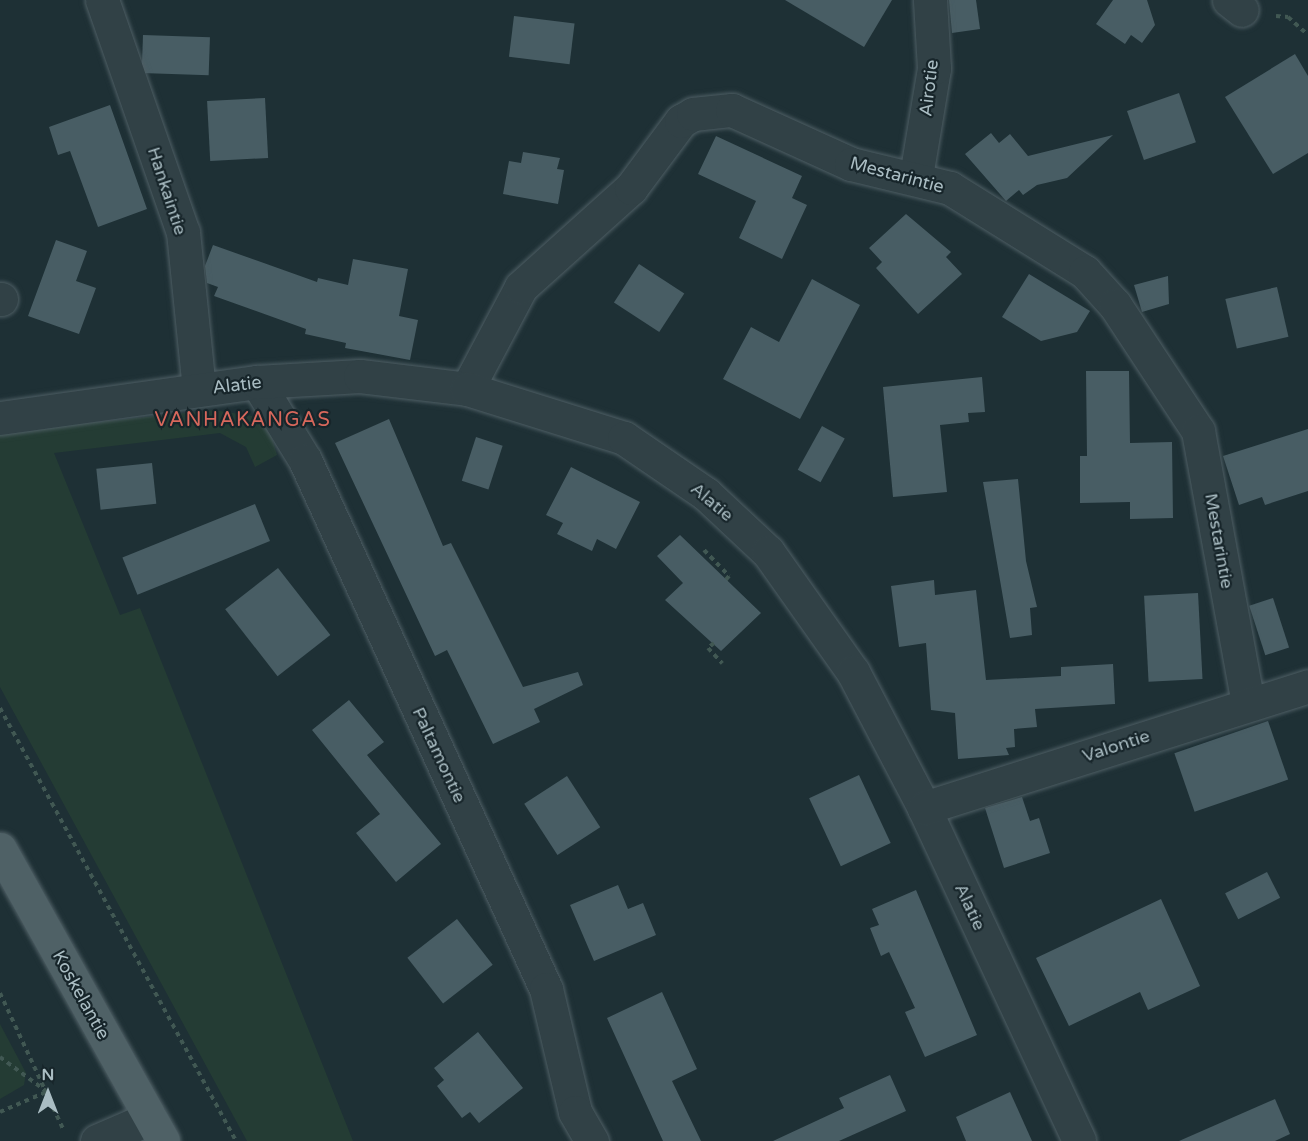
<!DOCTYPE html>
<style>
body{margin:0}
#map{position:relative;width:1308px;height:1141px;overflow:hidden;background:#1e3035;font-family:"Varela Round",sans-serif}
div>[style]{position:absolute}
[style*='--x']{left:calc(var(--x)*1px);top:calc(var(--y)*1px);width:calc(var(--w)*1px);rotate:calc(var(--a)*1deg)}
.green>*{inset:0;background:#243c34}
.building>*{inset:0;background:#485d64;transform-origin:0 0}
.path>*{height:4px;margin-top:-2px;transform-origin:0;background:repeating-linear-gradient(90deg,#415853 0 4.5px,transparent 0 9px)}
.roads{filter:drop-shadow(0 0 2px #4e5e64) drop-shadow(0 0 2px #4e5e64)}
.minor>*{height:33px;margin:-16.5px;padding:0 16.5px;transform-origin:16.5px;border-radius:16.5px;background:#314146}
.major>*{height:33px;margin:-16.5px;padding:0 16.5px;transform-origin:16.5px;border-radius:16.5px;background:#4f6166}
span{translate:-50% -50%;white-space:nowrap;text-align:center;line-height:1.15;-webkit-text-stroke:4.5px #17252a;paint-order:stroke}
.street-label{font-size:18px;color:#aabdc3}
.neighbourhood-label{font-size:20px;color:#d8685c;letter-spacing:1.5px}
.north{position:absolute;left:18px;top:1063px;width:60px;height:60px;-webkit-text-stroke:4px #17252a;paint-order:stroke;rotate:0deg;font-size:16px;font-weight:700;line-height:24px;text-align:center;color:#aabdc3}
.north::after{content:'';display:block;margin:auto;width:21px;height:27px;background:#aabdc3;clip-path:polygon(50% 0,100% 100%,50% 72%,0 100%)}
</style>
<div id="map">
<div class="green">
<div style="clip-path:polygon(214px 410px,252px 416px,269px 428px,277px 455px,255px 467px,246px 447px,220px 433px,54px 453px,120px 615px,140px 608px,353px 1141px,247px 1141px,0 687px,0 432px)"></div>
<div style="clip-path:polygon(0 1024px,26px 1073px,24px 1085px,0 1099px)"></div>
</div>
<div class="building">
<div style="clip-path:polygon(785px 0,892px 0,864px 47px)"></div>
<div style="clip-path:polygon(949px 0,976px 0,980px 29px,952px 33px)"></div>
<div style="clip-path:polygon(1113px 0,1147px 0,1155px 25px,1142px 43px,1131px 35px,1125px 44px,1096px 24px)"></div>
<div style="left:514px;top:16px;width:61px;height:41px;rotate:7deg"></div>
<div style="left:143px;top:35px;width:67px;height:38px;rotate:2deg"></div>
<div style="clip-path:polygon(1295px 54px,1308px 76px,1308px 153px,1273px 174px,1225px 97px)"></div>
<div style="left:1179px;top:93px;width:52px;height:55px;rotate:71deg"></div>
<div style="left:265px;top:98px;width:60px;height:58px;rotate:87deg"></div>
<div style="clip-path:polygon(110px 105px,147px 209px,98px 227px,70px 151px,58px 155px,49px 127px)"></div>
<div style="clip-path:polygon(991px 133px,999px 143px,1010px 134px,1028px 156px,1113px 135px,1067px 178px,1037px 185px,1023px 195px,1019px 190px,1006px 201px,965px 154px)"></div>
<div style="clip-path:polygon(716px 136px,802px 176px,792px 198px,807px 205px,782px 259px,739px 238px,756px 201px,698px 174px)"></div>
<div style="clip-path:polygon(523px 152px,560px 158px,557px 169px,564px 170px,558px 204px,503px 194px,509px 161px,521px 163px)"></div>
<div style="clip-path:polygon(906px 214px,951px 252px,946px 257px,962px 274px,918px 314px,876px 268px,882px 262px,869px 248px)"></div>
<div style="clip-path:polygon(56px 240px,87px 251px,76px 281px,96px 288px,79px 334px,28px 316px)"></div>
<div style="clip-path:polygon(213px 245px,317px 282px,318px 278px,348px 285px,353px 259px,408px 269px,399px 316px,418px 320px,410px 360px,345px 348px,346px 343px,305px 334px,306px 329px,214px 296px,218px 287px,207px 283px,205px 266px)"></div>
<div style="left:639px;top:264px;width:54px;height:46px;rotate:33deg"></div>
<div style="clip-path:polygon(1029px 274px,1090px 311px,1077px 332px,1041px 341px,1002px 317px)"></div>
<div style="clip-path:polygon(1168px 276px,1169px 304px,1142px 312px,1134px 285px)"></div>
<div style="clip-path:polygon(812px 279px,860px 305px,800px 419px,723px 379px,751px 327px,779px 342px)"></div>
<div style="left:1277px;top:287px;width:51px;height:53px;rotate:77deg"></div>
<div style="clip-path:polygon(1086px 371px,1129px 371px,1130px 443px,1172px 442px,1173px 518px,1130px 519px,1130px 502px,1080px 503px,1080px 456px,1087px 456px)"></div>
<div style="clip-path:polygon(982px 377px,985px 412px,968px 413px,969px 422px,940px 425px,947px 492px,893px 497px,883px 387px)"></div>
<div style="clip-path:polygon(389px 419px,443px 546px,451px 543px,523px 687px,578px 672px,583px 685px,534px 709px,540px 722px,493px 744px,447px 650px,435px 656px,335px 443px)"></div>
<div style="left:822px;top:426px;width:26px;height:50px;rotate:29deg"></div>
<div style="clip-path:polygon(1308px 429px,1308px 491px,1265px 505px,1262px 497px,1239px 505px,1223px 456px)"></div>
<div style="left:476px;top:437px;width:28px;height:46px;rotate:18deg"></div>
<div style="left:152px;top:463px;width:41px;height:56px;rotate:84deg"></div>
<div style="clip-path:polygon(571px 467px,640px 502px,616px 549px,597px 539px,592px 551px,557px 534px,563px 523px,546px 515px)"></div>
<div style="clip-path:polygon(1018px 479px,1026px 561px,1037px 607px,1030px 608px,1032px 635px,1010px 638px,983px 482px)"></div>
<div style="left:255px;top:504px;width:40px;height:143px;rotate:68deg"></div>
<div style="clip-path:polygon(680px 535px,761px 613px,721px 651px,665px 600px,683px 583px,657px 556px)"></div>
<div style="left:278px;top:568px;width:85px;height:67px;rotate:52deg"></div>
<div style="clip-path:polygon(934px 580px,935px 595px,976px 590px,986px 680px,1061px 676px,1061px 667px,1113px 664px,1115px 704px,1035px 709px,1037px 727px,1014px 729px,1015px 747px,1006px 748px,1009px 755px,958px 759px,955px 713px,931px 710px,926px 643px,899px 647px,891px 586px)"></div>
<div style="left:1198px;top:593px;width:86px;height:54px;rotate:87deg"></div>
<div style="left:1273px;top:598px;width:52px;height:25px;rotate:72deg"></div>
<div style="clip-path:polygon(349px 700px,384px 742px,367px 755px,441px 844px,396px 882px,356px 833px,380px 814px,312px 730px)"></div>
<div style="left:1268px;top:721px;width:62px;height:99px;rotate:71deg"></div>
<div style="left:859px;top:775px;width:75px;height:55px;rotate:65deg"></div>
<div style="left:567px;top:776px;width:61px;height:51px;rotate:57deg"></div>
<div style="clip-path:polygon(1022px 797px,1030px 821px,1039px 818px,1050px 853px,1004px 868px,985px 808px)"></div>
<div style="left:1267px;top:872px;width:29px;height:47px;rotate:63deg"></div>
<div style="clip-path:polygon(618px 885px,628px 909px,643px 903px,656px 935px,594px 961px,570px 905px)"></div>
<div style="clip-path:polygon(916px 890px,977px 1035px,925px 1057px,905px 1012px,915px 1008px,889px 952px,881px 956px,870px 928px,879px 925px,872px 909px)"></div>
<div style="clip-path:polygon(1161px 899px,1200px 986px,1148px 1010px,1140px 992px,1069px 1026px,1036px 958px)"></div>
<div style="left:457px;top:919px;width:58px;height:63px;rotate:52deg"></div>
<div style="clip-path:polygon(662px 992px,697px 1069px,672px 1081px,701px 1141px,663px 1141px,607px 1018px)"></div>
<div style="clip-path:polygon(478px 1032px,523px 1088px,479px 1123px,470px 1112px,462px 1118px,437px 1086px,444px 1080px,434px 1068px)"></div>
<div style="clip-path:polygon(890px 1075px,906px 1111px,839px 1141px,773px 1141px,844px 1108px,839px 1098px)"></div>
<div style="clip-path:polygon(1010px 1092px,1032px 1141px,966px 1141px,956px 1117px)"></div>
<div style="clip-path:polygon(1275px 1099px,1290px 1134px,1275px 1141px,1179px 1141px)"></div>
</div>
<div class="path">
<div style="--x:1276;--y:16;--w:12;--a:5"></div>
<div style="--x:1288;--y:17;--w:27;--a:42"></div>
<div style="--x:704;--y:550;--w:36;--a:46"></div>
<div style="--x:729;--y:576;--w:8;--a:130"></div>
<div style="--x:714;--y:643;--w:8;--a:140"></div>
<div style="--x:708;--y:648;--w:21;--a:47"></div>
<div style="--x:0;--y:708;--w:493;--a:61.4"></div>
<div style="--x:0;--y:993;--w:150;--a:65.1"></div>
<div style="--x:0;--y:1057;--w:57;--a:36.5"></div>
<div style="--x:0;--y:1112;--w:50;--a:-23.5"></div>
</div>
<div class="roads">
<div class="minor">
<div style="--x:102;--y:0;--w:246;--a:70.8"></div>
<div style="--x:183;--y:232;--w:158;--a:84.2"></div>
<div style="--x:1229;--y:0;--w:16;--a:38"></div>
<div style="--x:916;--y:176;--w:109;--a:-80.5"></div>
<div style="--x:934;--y:68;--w:68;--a:-93.4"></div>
<div style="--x:0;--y:299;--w:1;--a:0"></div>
<div style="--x:257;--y:382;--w:92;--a:58.4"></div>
<div style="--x:305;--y:460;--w:581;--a:65.51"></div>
<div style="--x:546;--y:989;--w:126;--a:76.7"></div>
<div style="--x:575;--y:1112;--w:34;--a:60"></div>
<div style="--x:467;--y:389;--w:115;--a:-62.1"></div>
<div style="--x:521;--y:287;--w:148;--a:-42"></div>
<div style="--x:631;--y:188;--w:84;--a:-53.3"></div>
<div style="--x:681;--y:121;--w:14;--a:-30"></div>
<div style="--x:693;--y:114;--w:39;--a:-6"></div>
<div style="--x:732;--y:110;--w:131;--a:24.4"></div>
<div style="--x:851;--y:164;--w:102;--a:13.6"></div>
<div style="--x:950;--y:188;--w:159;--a:31.9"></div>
<div style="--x:1085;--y:272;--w:45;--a:47.7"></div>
<div style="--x:1115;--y:305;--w:151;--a:56.6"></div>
<div style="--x:1198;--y:431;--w:277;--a:79.6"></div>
<div style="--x:0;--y:418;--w:260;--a:-8"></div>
<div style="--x:257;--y:382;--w:103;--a:-3.3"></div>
<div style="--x:360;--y:376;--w:108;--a:6.9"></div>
<div style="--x:467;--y:389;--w:164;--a:17.3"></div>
<div style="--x:624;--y:438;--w:99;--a:34.3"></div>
<div style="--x:706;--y:494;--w:85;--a:43.1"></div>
<div style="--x:768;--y:552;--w:147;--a:54.7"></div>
<div style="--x:853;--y:672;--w:153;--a:62.4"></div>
<div style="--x:924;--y:808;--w:367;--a:65"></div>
<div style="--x:924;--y:808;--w:403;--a:-17.6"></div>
<div style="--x:97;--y:1141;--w:58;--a:-23.5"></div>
</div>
<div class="major">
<div style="--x:0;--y:849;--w:334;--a:60.8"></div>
</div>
</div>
<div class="street-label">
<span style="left:929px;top:88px;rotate:-83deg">Airotie</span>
<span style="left:897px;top:175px;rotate:15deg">Mestarintie</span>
<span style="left:167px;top:191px;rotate:72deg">Hankaintie</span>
<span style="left:237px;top:385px;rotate:-7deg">Alatie</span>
<span style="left:712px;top:502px;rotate:40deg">Alatie</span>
<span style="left:1219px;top:541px;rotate:80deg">Mestarintie</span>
<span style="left:1116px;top:746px;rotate:-18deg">Valontie</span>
<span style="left:439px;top:755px;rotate:65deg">Paltamontie</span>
<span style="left:970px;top:907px;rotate:65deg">Alatie</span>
<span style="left:81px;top:995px;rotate:61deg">Koskelantie</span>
</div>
<div class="neighbourhood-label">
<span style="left:243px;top:420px">VANHAKANGAS</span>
</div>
<div class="north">N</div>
</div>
